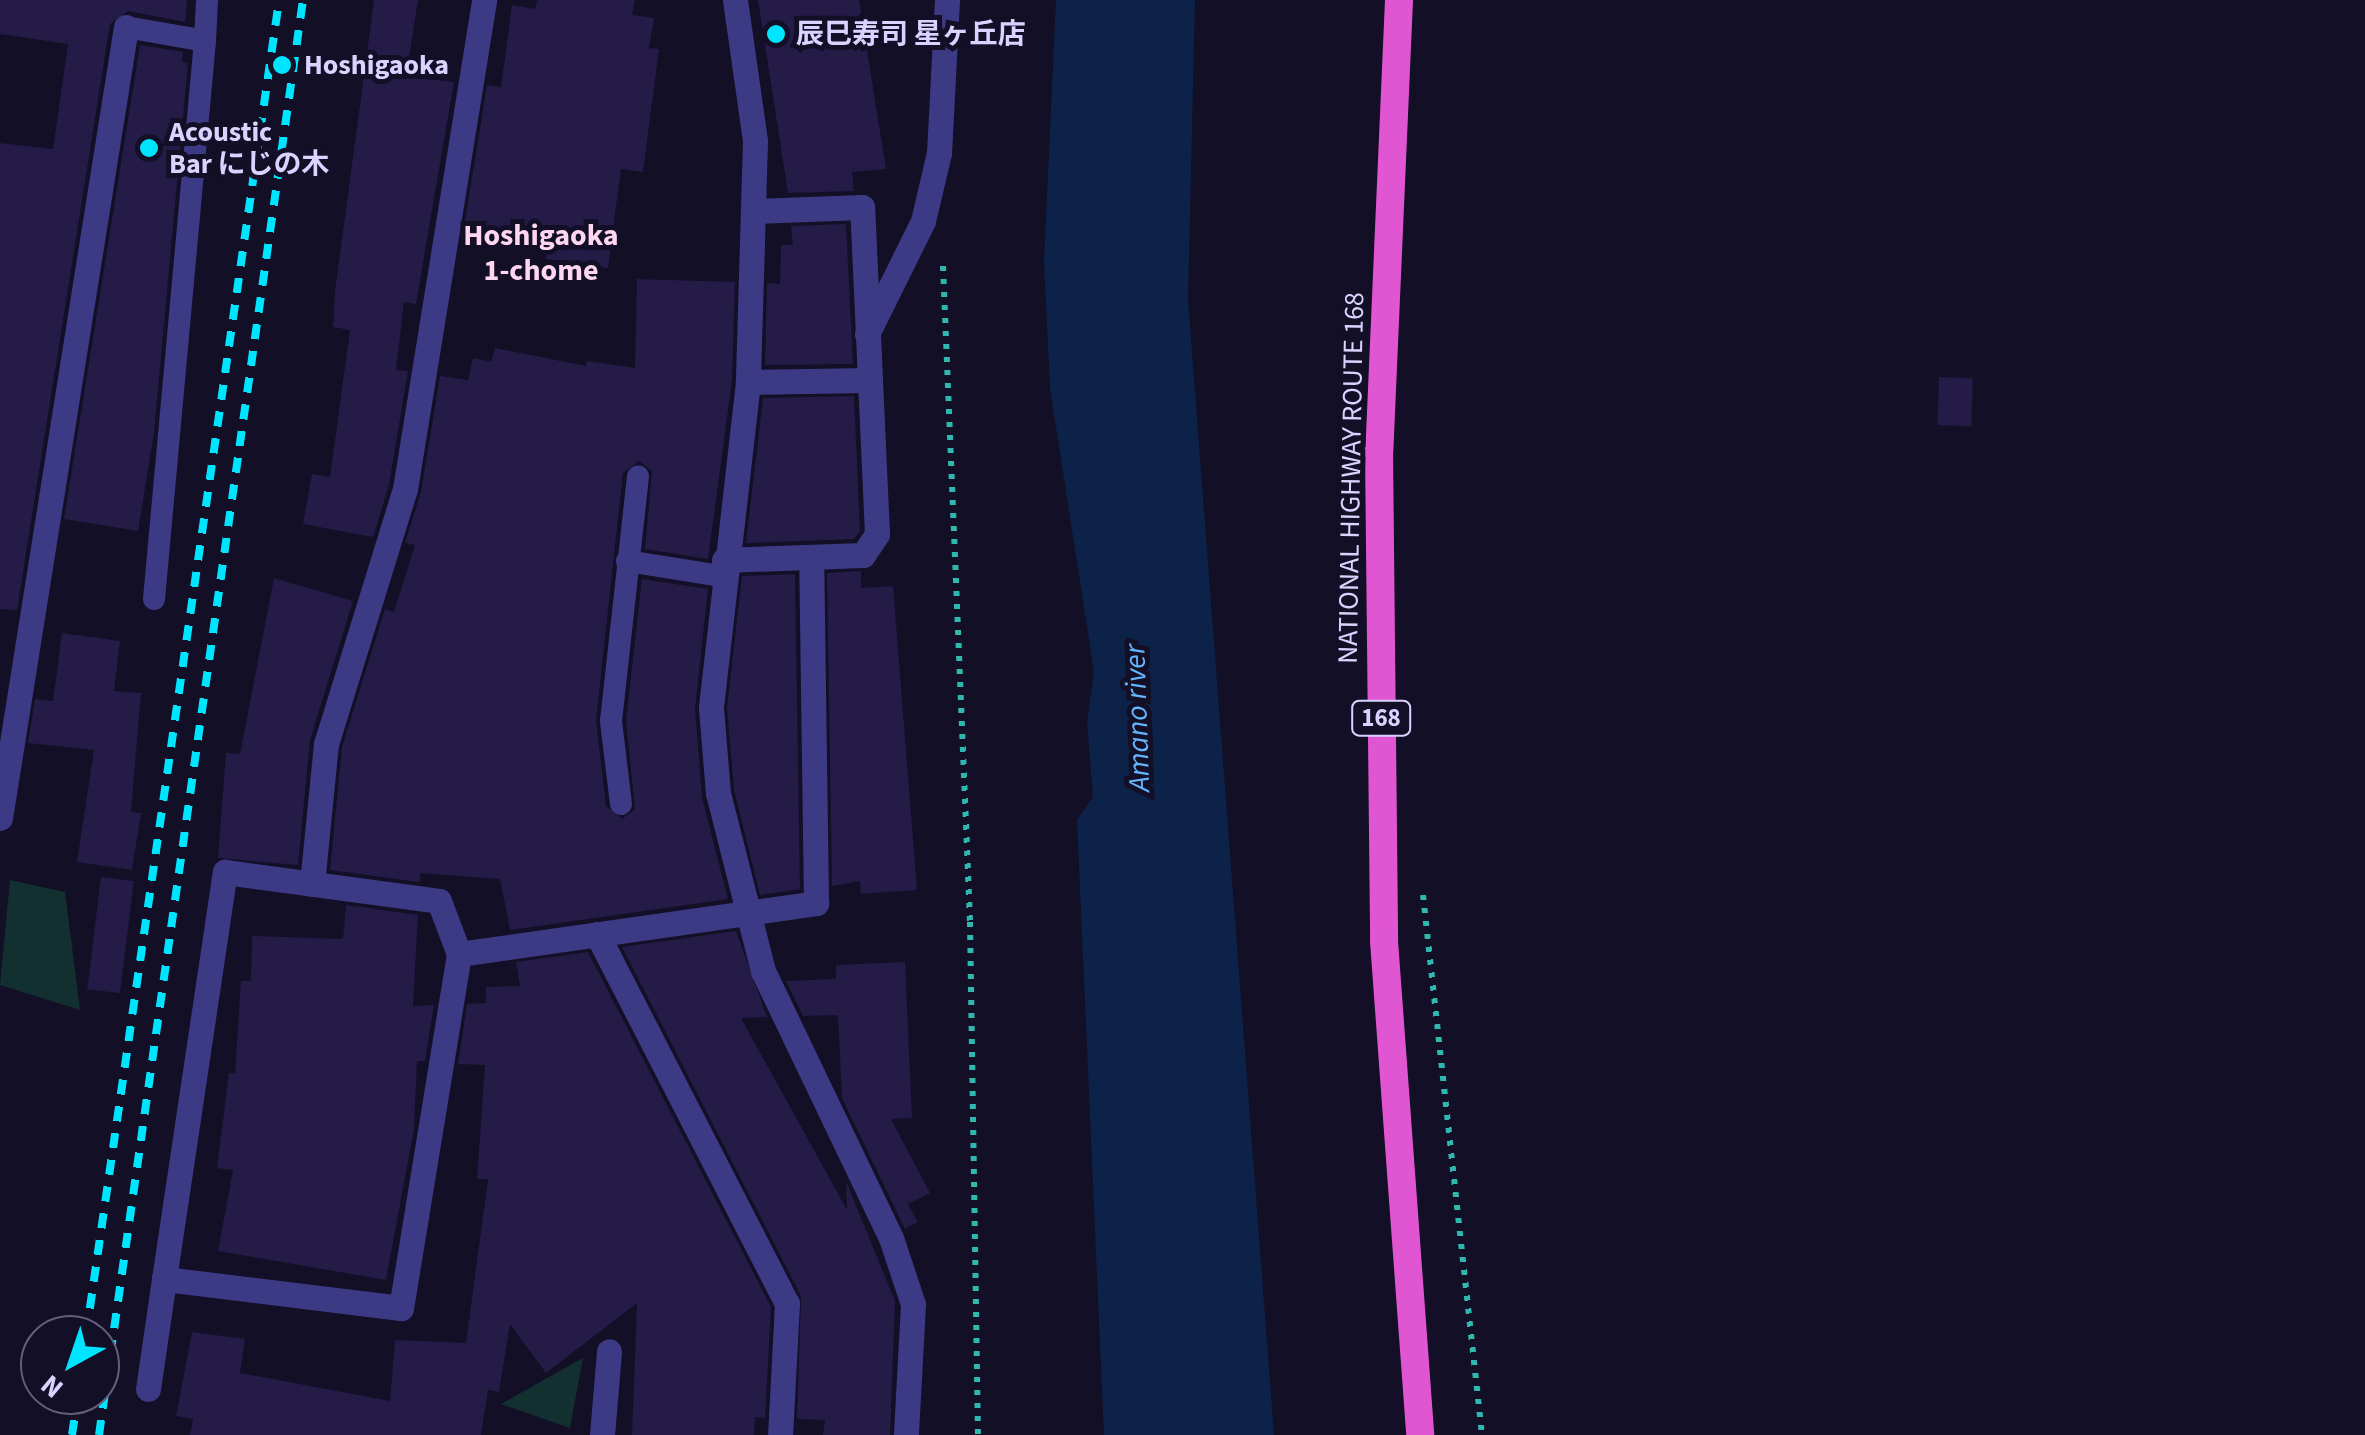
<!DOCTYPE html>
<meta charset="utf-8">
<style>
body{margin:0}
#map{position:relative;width:2365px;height:1435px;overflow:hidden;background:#130f26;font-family:"Source Sans 3","Noto Sans JP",sans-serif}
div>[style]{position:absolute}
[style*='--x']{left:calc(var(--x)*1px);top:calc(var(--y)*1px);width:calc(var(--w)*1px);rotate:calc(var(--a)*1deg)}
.green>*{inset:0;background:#12302f}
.water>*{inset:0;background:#0c2248}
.building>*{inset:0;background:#241b47;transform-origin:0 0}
.path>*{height:6px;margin-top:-3px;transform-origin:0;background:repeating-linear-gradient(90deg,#2fb8b0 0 5px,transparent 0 13px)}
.service>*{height:22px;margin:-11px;padding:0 11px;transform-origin:11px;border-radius:11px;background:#3d3a85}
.minor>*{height:25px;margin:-12.5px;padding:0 12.5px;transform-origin:12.5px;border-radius:12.5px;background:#3d3a85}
.trunk>*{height:28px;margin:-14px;padding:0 14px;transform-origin:14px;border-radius:14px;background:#e055d1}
.rail>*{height:8px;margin-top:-4px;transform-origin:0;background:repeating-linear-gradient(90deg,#00e5ff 0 15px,transparent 0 27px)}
.dots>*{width:28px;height:28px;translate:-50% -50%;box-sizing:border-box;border:5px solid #130f26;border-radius:50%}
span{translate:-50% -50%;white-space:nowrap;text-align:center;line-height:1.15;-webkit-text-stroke:10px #130f26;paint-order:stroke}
.shield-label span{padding:2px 8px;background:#130f26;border:2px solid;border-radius:8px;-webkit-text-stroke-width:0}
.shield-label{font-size:25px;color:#d9d4ff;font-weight:700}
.poi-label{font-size:28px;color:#d9d4ff;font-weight:700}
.left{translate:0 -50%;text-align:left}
.street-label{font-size:28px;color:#d9d4ff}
.neighbourhood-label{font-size:30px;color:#ffd6f0;font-weight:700}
.water-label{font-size:30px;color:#62b6ff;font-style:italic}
.north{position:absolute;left:20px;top:1315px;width:100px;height:100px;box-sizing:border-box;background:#130f26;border:2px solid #625e7d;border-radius:50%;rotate:220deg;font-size:28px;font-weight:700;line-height:40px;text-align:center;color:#d9d4ff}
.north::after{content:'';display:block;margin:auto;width:35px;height:45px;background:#00e5ff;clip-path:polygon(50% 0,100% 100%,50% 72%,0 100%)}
</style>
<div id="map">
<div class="green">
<div style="clip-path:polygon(10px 880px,65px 892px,80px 1010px,0 985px)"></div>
<div style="clip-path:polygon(583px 1358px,570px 1428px,501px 1404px)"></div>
</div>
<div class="water">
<div style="clip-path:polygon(1056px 0,1195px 0,1188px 299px,1274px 1435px,1104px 1435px,1077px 820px,1093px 797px,1087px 722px,1094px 672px,1050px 388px,1044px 262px)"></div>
</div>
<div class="building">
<div style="clip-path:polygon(0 0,187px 0,185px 22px,128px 11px,110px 24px,17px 610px,0 609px,0 143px,53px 149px,68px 44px,0 34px)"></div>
<div style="clip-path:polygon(374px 0,418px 0,406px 77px,454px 82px,416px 304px,404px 302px,396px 370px,408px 371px,389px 485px,373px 537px,303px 524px,312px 474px,330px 477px,350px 330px,333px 327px,335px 292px)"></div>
<div style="clip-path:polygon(537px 0,635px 0,632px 15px,654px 18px,649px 48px,659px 49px,643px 172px,621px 169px,608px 268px,546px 259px,548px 244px,464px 228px,487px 85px,501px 87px,512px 5px,535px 9px)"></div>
<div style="clip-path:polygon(758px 0,859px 0,886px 169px,852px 172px,854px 191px,788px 193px)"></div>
<div style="clip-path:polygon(140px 45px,183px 52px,182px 62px,188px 63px,154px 433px,138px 531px,64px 519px)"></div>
<div style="clip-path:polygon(846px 224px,853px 364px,765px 365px,767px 283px,780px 284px,781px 245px,793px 245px,791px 226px)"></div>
<div style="clip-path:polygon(637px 279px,735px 282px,732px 381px,708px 559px,645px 549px,652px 471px,639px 461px,623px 473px,596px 720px,606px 806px,622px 819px,635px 809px,626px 721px,642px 579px,708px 589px,695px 709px,702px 797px,728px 899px,510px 930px,500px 879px,420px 873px,420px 882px,330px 870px,342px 747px,385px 609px,394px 612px,415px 545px,405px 543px,421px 492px,440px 376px,468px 380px,473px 358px,491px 362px,495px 348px,586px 366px,587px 361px,635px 368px)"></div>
<div style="left:1939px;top:377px;width:34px;height:48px;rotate:2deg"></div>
<div style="clip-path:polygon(854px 396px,860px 531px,854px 539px,746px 543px,763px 398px)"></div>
<div style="clip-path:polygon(861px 571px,861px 588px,893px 586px,917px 890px,861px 894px,860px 881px,832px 886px,827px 573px)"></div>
<div style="clip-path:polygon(795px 574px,800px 889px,760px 895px,734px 790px,727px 708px,742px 576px)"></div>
<div style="clip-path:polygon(274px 578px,353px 601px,310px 740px,298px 865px,218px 858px,226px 753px,240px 754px)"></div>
<div style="clip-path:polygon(62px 633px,120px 641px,114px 691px,141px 693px,131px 812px,141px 813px,132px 870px,77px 862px,94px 750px,28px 743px,35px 699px,53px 701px)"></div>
<div style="left:101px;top:877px;width:33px;height:113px;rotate:7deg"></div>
<div style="clip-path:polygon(346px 905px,418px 915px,413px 1006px,434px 1005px,425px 1061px,417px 1061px,414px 1129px,386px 1280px,218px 1251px,233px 1170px,217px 1168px,229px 1073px,235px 1074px,241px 981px,251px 981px,252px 936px,343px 939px)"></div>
<div style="clip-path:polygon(736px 931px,767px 1017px,741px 1018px,847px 1210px,846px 1181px,895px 1301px,890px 1435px,823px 1435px,825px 1420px,797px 1419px,801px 1296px,622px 947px)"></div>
<div style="clip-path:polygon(588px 952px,771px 1307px,765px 1418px,755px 1417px,754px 1435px,632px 1435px,637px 1303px,546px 1373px,510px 1324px,499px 1392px,488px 1390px,481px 1435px,190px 1435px,193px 1419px,176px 1416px,192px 1332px,245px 1339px,240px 1373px,390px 1401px,395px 1340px,466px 1343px,488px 1179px,477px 1179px,485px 1065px,458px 1064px,467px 1004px,486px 1003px,486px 987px,520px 986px,516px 962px)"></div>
<div style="clip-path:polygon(905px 962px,912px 1118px,891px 1119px,930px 1193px,908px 1204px,918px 1222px,905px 1229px,842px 1098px,838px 1015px,803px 1016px,786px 981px,836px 979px,836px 965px)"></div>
</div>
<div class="path">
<div style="--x:943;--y:266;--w:657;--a:87.64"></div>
<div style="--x:970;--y:922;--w:513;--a:89.11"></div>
<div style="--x:1423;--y:895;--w:543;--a:83.76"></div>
</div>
<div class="service">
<div style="--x:126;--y:27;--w:80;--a:10"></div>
<div style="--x:205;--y:41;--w:41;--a:-87.2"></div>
<div style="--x:627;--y:561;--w:96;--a:9"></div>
<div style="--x:154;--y:599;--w:560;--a:-84.78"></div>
<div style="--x:621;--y:804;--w:84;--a:-96.9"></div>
<div style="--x:611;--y:721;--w:246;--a:-83.7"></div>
</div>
<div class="minor">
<div style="--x:735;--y:0;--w:142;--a:81.9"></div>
<div style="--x:755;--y:141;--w:241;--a:91.7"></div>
<div style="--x:748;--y:382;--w:328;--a:96.5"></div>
<div style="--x:711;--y:708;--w:85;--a:85.3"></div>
<div style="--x:718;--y:793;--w:184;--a:75.8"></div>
<div style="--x:763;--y:971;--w:296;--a:64.4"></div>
<div style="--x:891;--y:1238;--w:70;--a:71.6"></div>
<div style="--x:913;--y:1304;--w:131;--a:93.1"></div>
<div style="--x:867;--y:334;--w:126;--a:-63.6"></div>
<div style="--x:923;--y:221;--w:70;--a:-76.8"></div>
<div style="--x:939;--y:153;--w:153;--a:-87"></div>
<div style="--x:748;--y:382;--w:122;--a:-0.9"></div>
<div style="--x:724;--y:560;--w:139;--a:-2.1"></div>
<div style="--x:863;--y:555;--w:25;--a:-56"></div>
<div style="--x:877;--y:534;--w:327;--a:-92.6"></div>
<div style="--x:862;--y:207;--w:109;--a:177.9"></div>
<div style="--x:0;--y:818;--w:801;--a:-80.95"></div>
<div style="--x:312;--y:884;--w:141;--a:-84.3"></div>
<div style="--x:326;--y:744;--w:267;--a:-72.8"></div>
<div style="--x:405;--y:489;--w:495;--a:-80.8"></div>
<div style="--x:597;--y:934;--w:415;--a:62.8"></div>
<div style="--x:787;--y:1303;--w:132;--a:93"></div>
<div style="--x:459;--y:954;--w:361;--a:-8.1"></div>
<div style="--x:816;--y:903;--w:346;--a:-90.8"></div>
<div style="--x:148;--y:1389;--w:111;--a:-81.7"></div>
<div style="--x:164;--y:1279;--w:412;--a:-81.5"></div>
<div style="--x:225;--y:872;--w:216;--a:7.7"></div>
<div style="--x:439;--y:901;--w:57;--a:69.3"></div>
<div style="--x:459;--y:954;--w:359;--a:99.3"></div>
<div style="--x:401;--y:1308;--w:239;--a:-173"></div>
<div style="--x:602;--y:1435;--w:84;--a:-85.2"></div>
</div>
<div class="trunk">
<div style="--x:1399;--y:0;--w:451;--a:92.5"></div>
<div style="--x:1379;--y:451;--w:490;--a:89.4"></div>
<div style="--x:1384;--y:941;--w:495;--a:85.8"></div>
</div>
<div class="rail">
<div style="--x:86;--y:1335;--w:1349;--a:-81.77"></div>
<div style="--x:72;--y:1435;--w:40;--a:-81.5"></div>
<div style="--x:99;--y:1435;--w:1449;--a:-81.91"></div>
</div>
<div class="dots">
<div style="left:776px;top:34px;background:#00e5ff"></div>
<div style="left:282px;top:65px;background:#00e5ff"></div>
<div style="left:149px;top:148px;background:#00e5ff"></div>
</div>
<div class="shield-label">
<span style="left:1381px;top:718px">168</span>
</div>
<div class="poi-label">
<span class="left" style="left:796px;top:34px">辰巳寿司 星ヶ丘店</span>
<span class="left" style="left:304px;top:65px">Hoshigaoka</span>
<span class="left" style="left:169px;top:148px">Acoustic<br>Bar にじの木</span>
</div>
<div class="street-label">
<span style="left:1351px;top:478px;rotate:-89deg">NATIONAL HIGHWAY ROUTE 168</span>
</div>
<div class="neighbourhood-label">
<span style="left:541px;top:253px">Hoshigaoka<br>1-chome</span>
</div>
<div class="water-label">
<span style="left:1138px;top:718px;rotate:-92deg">Amano river</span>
</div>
<div class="north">N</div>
</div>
